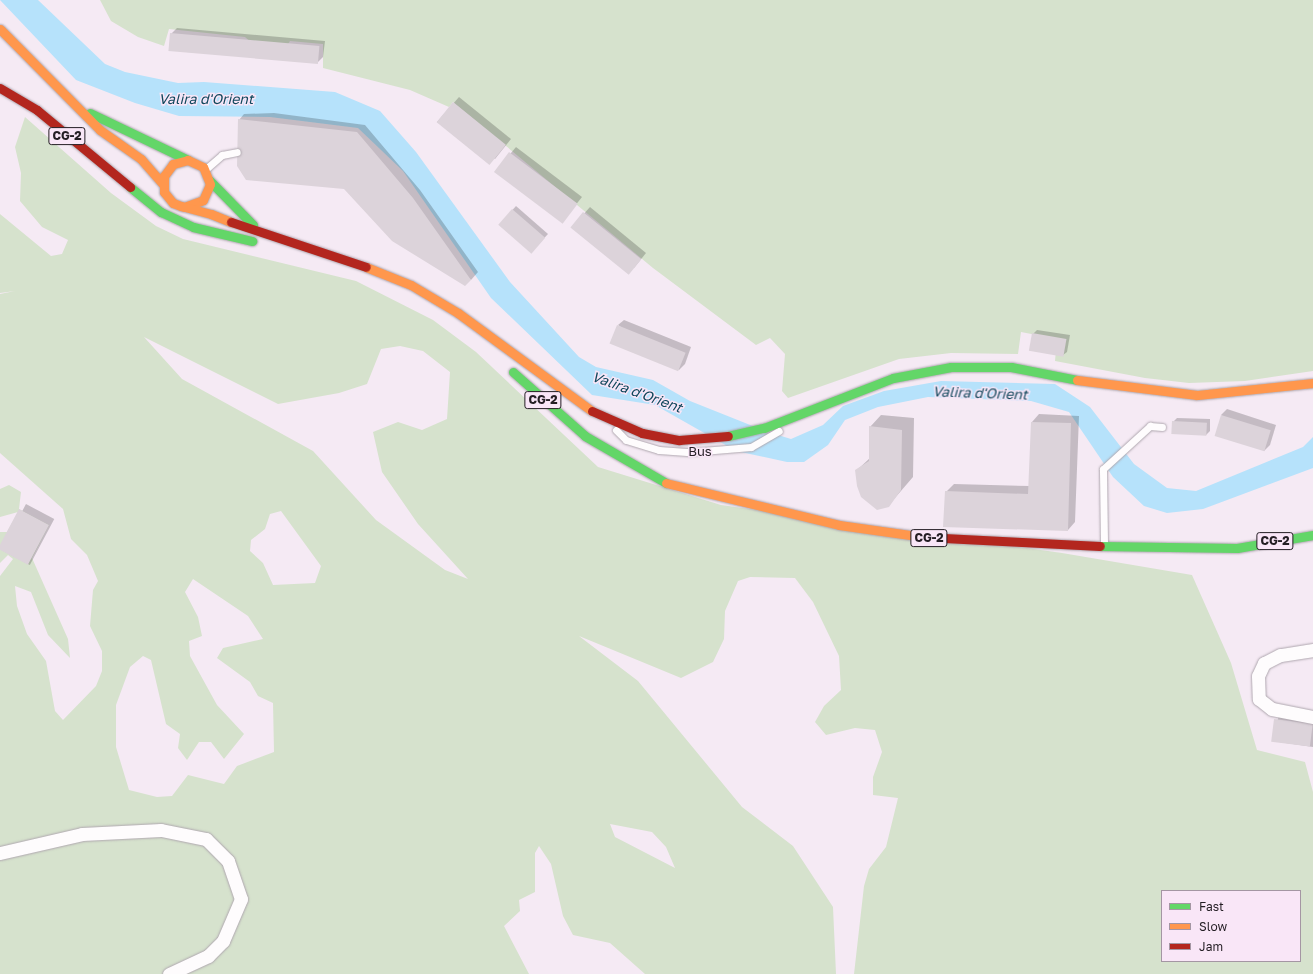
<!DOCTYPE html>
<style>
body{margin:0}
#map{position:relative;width:1313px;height:974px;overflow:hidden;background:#f5eaf4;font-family:"Golos Text",sans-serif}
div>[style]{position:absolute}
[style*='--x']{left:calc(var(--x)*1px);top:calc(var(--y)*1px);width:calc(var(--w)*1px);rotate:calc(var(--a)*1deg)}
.green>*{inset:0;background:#d6e2cd}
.water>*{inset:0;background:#b6e2fb}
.shadow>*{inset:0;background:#0003;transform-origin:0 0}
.building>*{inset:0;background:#dcd3da;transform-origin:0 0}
.roads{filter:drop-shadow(0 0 1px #afa7af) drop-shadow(0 0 1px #afa7af)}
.lane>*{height:7px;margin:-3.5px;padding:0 3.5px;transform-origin:3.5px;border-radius:3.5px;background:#fefcfd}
.street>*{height:13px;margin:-6.5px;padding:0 6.5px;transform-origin:6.5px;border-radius:6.5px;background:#fefcfd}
.fast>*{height:9px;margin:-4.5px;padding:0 4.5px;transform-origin:4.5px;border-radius:4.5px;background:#63d668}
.slow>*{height:9px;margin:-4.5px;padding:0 4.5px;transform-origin:4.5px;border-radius:4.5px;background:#ff974d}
.jam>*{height:9px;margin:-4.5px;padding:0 4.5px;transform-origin:4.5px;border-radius:4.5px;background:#b3261e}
span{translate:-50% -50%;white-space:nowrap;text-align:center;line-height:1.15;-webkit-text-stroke:3px #f9e6f7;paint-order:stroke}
.shield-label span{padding:1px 3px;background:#f9e6f7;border:1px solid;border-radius:3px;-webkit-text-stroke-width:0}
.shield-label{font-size:12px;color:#241e24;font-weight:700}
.street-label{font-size:13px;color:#241e24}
.water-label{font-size:14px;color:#0f475c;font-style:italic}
.legend{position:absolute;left:1161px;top:890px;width:140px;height:72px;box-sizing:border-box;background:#f9e6f7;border:1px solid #a496a3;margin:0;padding:5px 7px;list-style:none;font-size:12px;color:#241e24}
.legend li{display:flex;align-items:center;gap:8px;height:20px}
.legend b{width:20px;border:1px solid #a496a3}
</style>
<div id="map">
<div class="green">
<div style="clip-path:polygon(100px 0,1313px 0,1313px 371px,1245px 381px,1189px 383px,1145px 378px,1055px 361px,1057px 339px,1021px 332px,1018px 354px,951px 353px,899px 359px,788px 398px,782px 391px,785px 354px,770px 338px,756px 345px,653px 268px,453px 102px,449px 107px,410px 90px,323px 68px,323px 44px,290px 41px,288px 44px,253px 44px,245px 37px,169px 29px,164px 46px,138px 37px,111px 21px)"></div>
<div style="clip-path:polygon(evenodd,25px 117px,111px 193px,156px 226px,183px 239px,356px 281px,433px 320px,476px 352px,598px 467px,721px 505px,1062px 553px,1192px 575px,1231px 663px,1257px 750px,1305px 762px,1313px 792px,1313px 974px,854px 974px,864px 886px,869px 869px,886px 847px,898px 798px,873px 795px,873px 777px,882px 752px,875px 730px,855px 728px,826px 735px,815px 722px,824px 706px,841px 690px,839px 656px,813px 602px,795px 578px,750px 577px,738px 581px,725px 611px,724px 639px,713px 662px,681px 678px,579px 636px,638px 681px,742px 807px,793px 846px,833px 907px,836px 974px,645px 974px,610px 943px,573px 935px,563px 916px,551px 864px,539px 846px,535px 853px,535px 892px,519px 900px,520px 911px,504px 926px,529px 974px,0 974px,0 576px,13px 559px,8px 555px,0 563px,0 532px,7px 532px,18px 512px,0 517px,0 489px,9px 485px,21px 492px,19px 509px,49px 525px,32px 558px,68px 639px,70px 658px,48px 635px,31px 592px,15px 586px,17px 606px,27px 634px,46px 661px,55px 711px,63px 720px,96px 686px,102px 671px,102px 651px,90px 626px,93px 590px,98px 581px,87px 555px,71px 539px,63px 509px,0 453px,0 294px,15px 291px,0 293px,0 214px,51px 256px,62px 254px,68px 240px,42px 227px,20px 201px,21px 173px,15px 147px,25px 117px,144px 337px,278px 404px,339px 393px,367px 384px,381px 349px,400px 346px,423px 351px,450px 372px,447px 419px,422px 430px,398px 422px,373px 432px,382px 472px,418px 524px,468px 579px,445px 570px,376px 520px,313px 451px,182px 379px,144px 337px,25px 117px,281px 511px,321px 566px,315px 583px,273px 585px,263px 563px,250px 551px,251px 540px,265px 529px,270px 514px,281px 511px,25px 117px,193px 579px,248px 616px,263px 639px,223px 648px,217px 658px,250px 682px,258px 696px,273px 703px,274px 752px,237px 766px,224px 784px,188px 775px,172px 796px,157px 797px,129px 790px,116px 747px,116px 705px,130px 667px,143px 656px,151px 660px,166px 724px,180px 734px,178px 748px,187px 760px,199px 742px,211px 742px,224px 759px,244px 734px,217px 705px,190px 656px,189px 641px,202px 636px,198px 617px,185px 592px,193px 579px,25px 117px,610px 824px,652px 832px,666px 847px,675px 868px,615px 837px,610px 824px,25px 117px,1162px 891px,1300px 891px,1300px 961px,1162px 961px,1162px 891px)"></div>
</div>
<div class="water">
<div style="clip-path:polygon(0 0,38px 0,105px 64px,125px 72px,178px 83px,204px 82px,335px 92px,380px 111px,416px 152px,510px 282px,579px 357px,596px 367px,653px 380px,690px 401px,765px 431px,791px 439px,823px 425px,843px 406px,884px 391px,941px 381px,1055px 384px,1090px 407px,1134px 464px,1167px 488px,1196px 491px,1303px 447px,1313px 437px,1313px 468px,1203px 509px,1167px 513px,1144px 506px,1113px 477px,1069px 412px,1031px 401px,928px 397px,878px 407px,845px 420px,828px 445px,804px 462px,787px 462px,736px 451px,655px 405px,592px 395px,491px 298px,403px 171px,358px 128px,270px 117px,179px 116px,135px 103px,76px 80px)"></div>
</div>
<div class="shadow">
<div style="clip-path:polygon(177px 28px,325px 41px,323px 57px,317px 63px,171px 34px)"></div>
<div style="clip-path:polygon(459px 97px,511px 139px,495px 159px,437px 122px)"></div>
<div style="clip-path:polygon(274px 113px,365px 125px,420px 190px,478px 272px,471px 280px,345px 188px,239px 120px,244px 114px)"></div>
<div style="clip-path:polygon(516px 147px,582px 197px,567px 216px,496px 171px)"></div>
<div style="clip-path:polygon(516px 206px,548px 234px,535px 248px,500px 224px)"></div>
<div style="clip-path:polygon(590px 207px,646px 253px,634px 268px,572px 227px)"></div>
<div style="clip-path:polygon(624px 320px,691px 347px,685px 364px,679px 370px,618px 325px)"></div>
<div style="clip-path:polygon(1037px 330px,1070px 335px,1067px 352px,1063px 355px,1033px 334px)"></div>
<div style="clip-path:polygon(1227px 409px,1276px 425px,1270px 445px,1264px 451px,1221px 415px)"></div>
<div style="clip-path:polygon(1039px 414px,1079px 416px,1075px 522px,1068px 530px,946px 492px,954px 484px,1030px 486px,1032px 422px)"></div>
<div style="clip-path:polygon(881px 415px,914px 418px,913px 477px,888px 506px,856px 471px,870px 458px,870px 427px)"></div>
<div style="clip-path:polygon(1177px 418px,1210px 419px,1210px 431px,1206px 435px,1173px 422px)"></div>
<div style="left:26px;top:504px;width:32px;height:52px;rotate:28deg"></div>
<div style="clip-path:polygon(1279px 715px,1313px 720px,1313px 747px,1272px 741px)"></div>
</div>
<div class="building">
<div style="left:170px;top:33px;width:150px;height:18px;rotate:5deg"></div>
<div style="left:453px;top:102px;width:68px;height:26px;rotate:39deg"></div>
<div style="clip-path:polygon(238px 119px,357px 132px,413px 198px,471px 280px,465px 286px,392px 241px,344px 189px,246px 180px,237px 166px)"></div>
<div style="left:509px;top:152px;width:86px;height:25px;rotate:37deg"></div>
<div style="left:512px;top:209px;width:44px;height:21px;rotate:41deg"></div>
<div style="left:583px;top:212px;width:75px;height:20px;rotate:39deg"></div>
<div style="left:617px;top:325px;width:74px;height:20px;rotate:22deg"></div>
<div style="left:1032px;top:333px;width:35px;height:18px;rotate:10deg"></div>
<div style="left:1221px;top:415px;width:52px;height:22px;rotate:17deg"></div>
<div style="left:1172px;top:421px;width:35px;height:13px;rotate:3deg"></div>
<div style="clip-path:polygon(1031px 422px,1071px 423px,1068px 531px,943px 527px,945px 491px,1028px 494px)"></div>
<div style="clip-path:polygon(869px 426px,902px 430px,901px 490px,889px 507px,877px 510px,861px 497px,857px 486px,855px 470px,869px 461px)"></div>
<div style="left:19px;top:509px;width:34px;height:45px;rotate:28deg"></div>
<div style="left:1274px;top:719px;width:39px;height:23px;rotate:7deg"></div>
</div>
<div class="roads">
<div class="lane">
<div style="--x:207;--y:168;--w:20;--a:-41"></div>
<div style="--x:222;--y:155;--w:15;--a:-11"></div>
<div style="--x:616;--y:430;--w:14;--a:45"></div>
<div style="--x:626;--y:440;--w:34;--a:17"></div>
<div style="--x:659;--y:450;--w:31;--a:4"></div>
<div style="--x:690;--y:452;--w:61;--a:-4.7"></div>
<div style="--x:751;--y:447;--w:32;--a:-30"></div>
<div style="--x:1104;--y:543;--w:74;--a:-90.8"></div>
<div style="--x:1103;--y:469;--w:64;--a:-42.5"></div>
<div style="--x:1150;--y:426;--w:12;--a:5"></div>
</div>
<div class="street">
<div style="--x:1313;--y:650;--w:33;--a:171"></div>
<div style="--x:1280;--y:655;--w:18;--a:153"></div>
<div style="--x:1264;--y:663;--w:14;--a:115"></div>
<div style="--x:1258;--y:676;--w:23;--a:88"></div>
<div style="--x:1259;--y:699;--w:16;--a:38"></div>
<div style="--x:1272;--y:709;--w:42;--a:11"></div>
<div style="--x:0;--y:853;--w:84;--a:-13"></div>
<div style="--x:82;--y:834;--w:79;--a:-2.9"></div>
<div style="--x:161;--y:830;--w:46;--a:11.3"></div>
<div style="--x:206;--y:839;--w:31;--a:45"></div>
<div style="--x:228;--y:861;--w:40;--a:71.1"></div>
<div style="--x:241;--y:899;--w:46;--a:113.2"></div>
<div style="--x:223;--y:941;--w:21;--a:135"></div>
<div style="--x:208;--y:956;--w:43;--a:155.2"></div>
</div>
<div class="fast">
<div style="--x:90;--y:113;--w:109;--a:25.6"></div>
<div style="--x:209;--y:180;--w:63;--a:45.6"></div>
<div style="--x:130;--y:187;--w:40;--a:39"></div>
<div style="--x:161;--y:212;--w:35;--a:25"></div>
<div style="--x:193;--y:227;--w:61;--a:13.3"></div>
<div style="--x:513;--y:372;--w:96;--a:41.6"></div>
<div style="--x:585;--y:436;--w:94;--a:30.1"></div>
<div style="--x:728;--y:436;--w:37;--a:-13"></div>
<div style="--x:764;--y:428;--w:138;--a:-21.2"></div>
<div style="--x:893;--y:378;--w:59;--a:-10.7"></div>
<div style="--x:951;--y:367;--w:60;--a:0"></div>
<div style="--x:1011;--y:367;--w:67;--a:11.1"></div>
<div style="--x:1100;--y:546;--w:137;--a:0.8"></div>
<div style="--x:1237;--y:548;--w:77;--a:-9.7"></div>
</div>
<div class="slow">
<div style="--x:0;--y:29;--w:142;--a:45.3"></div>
<div style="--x:100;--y:130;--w:50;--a:35.3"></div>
<div style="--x:141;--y:159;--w:33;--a:49"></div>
<div style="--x:184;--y:207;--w:20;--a:-20"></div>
<div style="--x:203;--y:200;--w:17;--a:-66"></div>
<div style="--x:210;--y:184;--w:18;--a:-112"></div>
<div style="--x:203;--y:167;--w:17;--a:-155"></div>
<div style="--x:188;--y:160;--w:16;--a:165"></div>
<div style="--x:173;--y:164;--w:15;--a:127"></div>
<div style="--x:164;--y:176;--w:16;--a:90"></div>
<div style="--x:164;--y:192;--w:14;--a:51"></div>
<div style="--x:173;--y:203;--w:9;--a:21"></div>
<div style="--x:181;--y:206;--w:31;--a:15"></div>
<div style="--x:211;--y:214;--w:22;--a:22"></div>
<div style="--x:366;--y:267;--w:48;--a:21.8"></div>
<div style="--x:411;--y:285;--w:55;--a:30.8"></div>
<div style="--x:458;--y:313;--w:166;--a:36.2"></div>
<div style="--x:1077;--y:380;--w:121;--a:7.1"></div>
<div style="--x:1197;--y:395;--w:117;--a:-5.9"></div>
<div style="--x:666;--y:483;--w:178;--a:13.6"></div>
<div style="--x:839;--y:525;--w:86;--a:8"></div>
</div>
<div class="jam">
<div style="--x:0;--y:88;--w:43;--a:30.7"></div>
<div style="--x:37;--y:110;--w:121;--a:39.6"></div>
<div style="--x:231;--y:222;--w:142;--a:18.4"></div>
<div style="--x:592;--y:411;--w:55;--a:23.7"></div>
<div style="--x:642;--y:433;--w:38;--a:11"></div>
<div style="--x:679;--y:440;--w:49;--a:-4.7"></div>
<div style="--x:924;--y:537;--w:176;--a:2.9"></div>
</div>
</div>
<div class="shield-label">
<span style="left:67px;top:136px">CG-2</span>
<span style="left:543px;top:400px">CG-2</span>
<span style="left:929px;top:538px">CG-2</span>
<span style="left:1275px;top:541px">CG-2</span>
</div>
<div class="street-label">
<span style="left:700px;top:451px">Bus</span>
</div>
<div class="water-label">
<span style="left:206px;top:99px">Valira d'Orient</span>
<span style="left:637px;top:392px;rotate:20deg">Valira d'Orient</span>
<span style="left:980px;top:393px;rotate:2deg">Valira d'Orient</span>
</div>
<ul class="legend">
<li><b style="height:5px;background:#63d668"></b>Fast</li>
<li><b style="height:5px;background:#ff974d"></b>Slow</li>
<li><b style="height:5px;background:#b3261e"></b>Jam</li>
</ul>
</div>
